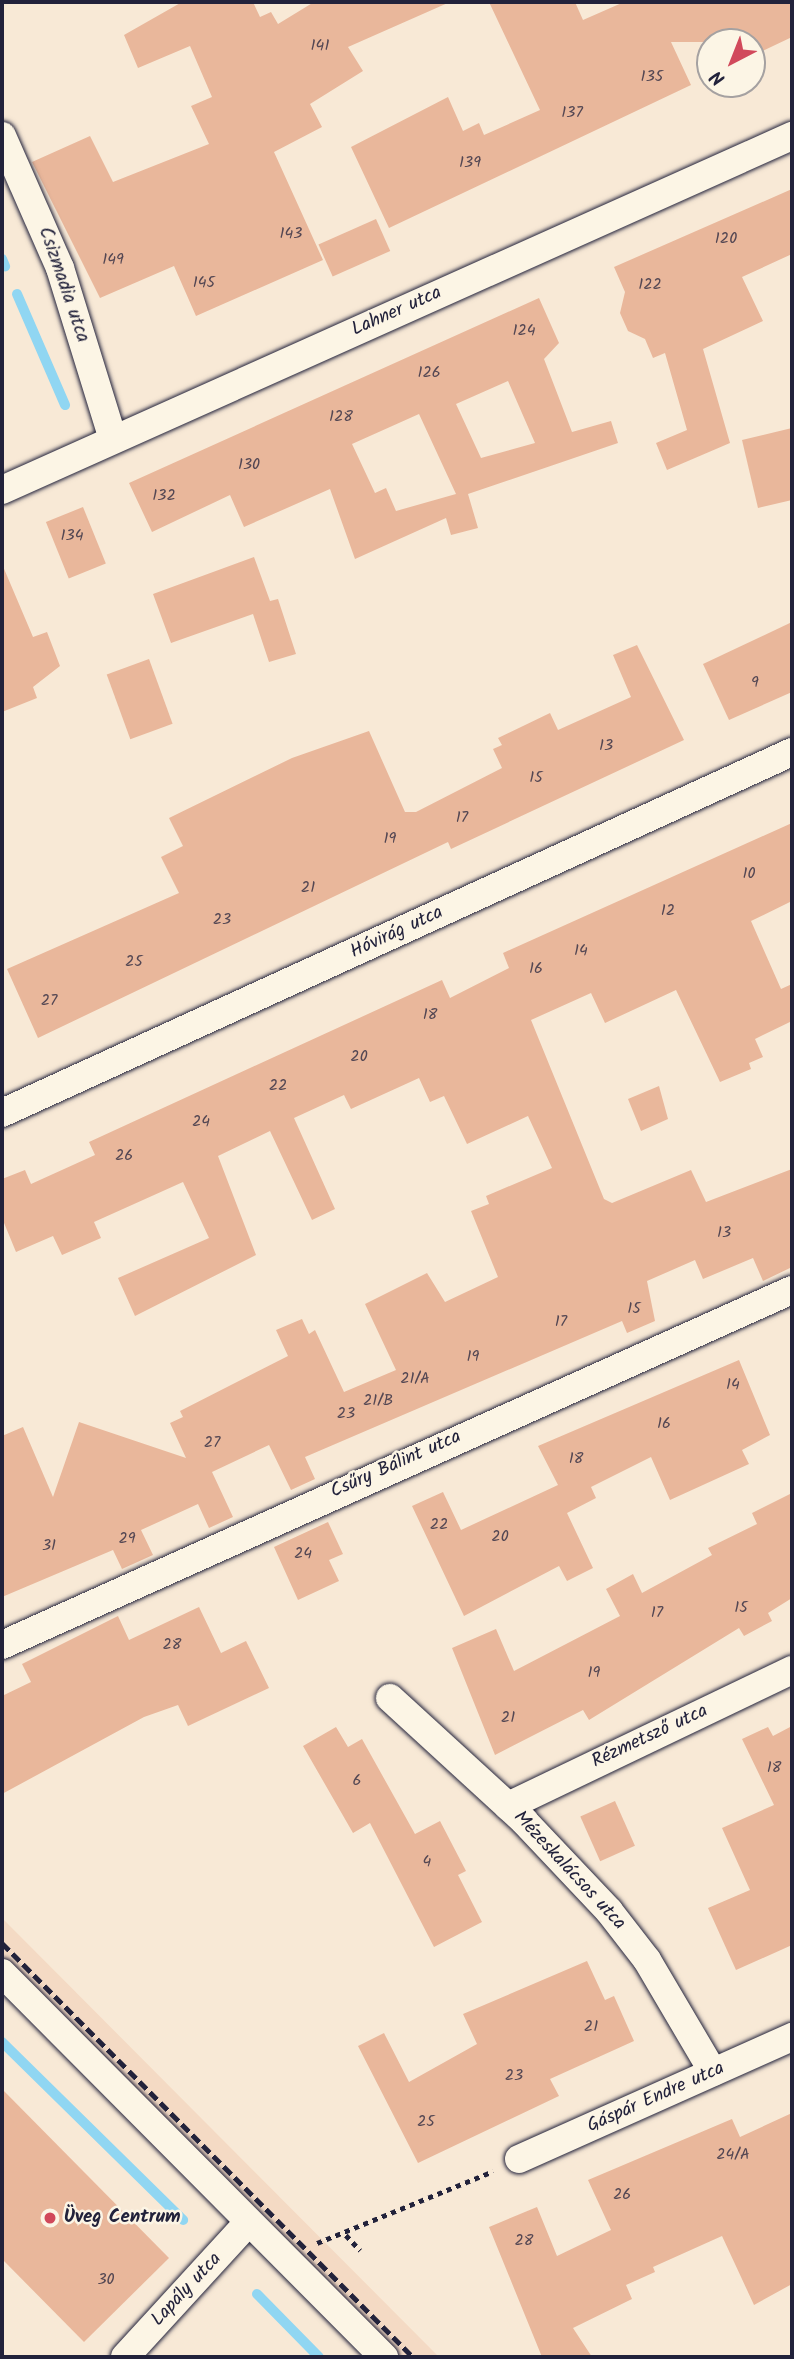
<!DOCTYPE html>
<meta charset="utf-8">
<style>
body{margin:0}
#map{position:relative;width:794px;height:2359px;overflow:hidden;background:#f8e9d6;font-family:Kalam,sans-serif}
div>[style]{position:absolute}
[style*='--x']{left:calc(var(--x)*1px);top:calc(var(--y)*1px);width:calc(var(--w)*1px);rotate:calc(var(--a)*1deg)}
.built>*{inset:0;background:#f4dac4}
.stream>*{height:10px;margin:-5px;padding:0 5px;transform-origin:5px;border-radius:5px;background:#90d6f2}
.building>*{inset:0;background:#e9b79b;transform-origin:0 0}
.path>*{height:4.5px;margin-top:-2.25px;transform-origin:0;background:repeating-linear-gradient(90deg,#22223b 0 5px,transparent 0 10px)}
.roads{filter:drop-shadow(0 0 2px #22223b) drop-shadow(0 0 2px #22223b)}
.minor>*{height:28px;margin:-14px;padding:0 14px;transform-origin:14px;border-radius:14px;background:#fcf5e5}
.rail>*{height:5px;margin-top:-2.5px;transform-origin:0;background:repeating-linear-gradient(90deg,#22223b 0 10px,transparent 0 15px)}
.dots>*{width:19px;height:19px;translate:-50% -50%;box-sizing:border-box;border:4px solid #fcf5e5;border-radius:50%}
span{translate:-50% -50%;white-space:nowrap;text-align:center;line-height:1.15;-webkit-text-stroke:5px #fcf5e5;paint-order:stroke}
.number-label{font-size:16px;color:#544753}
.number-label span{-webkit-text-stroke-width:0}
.street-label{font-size:19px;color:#22223b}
.poi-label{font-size:19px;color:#22223b;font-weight:700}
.left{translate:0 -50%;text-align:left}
.frame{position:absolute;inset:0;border:4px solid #22223b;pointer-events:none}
.north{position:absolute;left:696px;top:28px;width:70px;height:70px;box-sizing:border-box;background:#fcf5e5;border:2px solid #a5a1a1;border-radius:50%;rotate:222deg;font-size:19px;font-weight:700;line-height:28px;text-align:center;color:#22223b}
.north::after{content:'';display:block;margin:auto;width:24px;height:32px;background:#d1495b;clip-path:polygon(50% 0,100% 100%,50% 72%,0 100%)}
</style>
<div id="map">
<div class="built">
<div style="clip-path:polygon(2px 1918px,439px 2357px,378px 2357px,2px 1980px)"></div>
</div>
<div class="stream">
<div style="--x:2;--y:259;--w:8;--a:67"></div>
<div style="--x:17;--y:294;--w:121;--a:66.6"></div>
<div style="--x:2;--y:2042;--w:254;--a:44.5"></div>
<div style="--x:257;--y:2294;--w:88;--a:45.5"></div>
</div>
<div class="building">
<div style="clip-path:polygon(182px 2px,253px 2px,260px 17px,271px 12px,278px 24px,314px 2px,450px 2px,348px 47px,363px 71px,310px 104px,322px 127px,274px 152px,323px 260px,196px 316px,174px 266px,100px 298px,32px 162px,90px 136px,113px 182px,209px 144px,191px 106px,212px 97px,190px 46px,138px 68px,124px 35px)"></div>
<div style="clip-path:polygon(489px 2px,575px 2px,583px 20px,624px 2px,792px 2px,792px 37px,752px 56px,752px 42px,671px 42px,691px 85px,389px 228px,351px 147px,448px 97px,463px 131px,479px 123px,484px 135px,540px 110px)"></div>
<div style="clip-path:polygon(792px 189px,792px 254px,742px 277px,763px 321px,703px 349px,730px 443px,667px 470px,656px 443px,687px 430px,665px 353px,653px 358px,645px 339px,628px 331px,620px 313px,625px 292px,614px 267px)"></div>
<div style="left:376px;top:219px;width:35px;height:63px;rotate:66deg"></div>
<div style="clip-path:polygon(evenodd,539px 298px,559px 343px,544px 359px,572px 432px,611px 421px,618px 443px,468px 494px,478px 528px,451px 535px,446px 518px,355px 559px,330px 489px,244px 527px,230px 495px,152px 532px,129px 483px,539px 298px,508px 381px,535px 443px,481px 458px,456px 404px,508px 381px,539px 298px,419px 414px,456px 494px,396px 511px,386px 488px,375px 493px,352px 444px,419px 414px)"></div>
<div style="clip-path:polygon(792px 428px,792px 500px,758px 508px,742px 440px)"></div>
<div style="left:83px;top:507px;width:61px;height:40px;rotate:68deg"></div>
<div style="clip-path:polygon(254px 557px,270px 601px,278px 599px,296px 654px,269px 662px,253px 614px,171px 643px,153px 594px)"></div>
<div style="clip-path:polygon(2px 564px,33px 637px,47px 632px,60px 666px,33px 687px,37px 698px,2px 712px)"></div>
<div style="clip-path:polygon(792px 622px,792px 692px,729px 720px,703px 664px)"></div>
<div style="clip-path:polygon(637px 645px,684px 740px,451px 849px,448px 842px,38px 1038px,7px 969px,179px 893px,161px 857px,183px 846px,169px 818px,292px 758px,369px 731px,405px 812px,416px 812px,502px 768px,493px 749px,502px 745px,498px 738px,550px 713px,558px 730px,631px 697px,613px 655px)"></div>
<div style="left:149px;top:659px;width:69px;height:45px;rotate:70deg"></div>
<div style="clip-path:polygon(792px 823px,792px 901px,751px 921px,781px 989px,792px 984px,792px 1021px,755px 1039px,763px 1057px,749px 1063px,751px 1069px,720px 1082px,676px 990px,605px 1023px,591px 993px,531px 1020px,604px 1199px,612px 1203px,691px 1170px,706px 1202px,792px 1169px,792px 1267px,763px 1281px,753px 1258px,703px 1279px,695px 1260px,647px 1281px,655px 1321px,627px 1333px,622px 1321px,305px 1457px,315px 1479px,291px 1490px,269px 1445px,212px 1472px,233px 1517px,209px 1528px,198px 1504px,141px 1530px,153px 1555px,122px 1569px,113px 1550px,2px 1597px,2px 1436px,23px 1427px,53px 1497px,79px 1422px,186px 1458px,170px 1423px,183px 1417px,180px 1411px,288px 1356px,276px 1330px,302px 1319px,309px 1334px,315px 1330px,344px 1392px,396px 1370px,365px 1304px,427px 1273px,445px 1302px,498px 1277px,471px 1211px,489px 1204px,486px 1196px,552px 1168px,528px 1116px,467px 1144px,444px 1096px,430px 1102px,419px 1078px,351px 1109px,344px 1095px,294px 1118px,335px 1209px,312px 1220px,270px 1131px,218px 1156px,256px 1255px,135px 1316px,118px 1278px,209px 1238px,183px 1182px,94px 1222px,101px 1238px,62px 1255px,53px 1236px,16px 1252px,2px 1218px,2px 1179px,25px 1170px,31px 1184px,95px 1155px,89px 1142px,442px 980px,450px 998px,509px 968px,503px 953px)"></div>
<div style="clip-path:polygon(659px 1086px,668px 1119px,641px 1131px,628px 1099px)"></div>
<div style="clip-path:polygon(739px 1360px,770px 1435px,742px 1450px,749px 1464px,670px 1500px,651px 1457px,591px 1487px,596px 1498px,567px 1513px,593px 1568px,567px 1581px,559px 1566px,464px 1616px,412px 1506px,443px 1492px,461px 1530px,558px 1485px,538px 1446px)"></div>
<div style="clip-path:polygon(792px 1493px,792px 1598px,768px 1613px,772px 1621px,744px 1636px,739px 1628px,589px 1720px,583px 1710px,495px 1755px,452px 1648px,496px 1629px,514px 1671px,620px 1616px,606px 1589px,633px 1574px,642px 1593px,712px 1555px,708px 1548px,757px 1524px,752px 1513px)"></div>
<div style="clip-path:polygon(328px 1522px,343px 1554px,329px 1560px,339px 1581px,298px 1600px,274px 1547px)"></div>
<div style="clip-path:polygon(199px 1607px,221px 1653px,246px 1641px,269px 1688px,188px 1726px,178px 1705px,144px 1717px,2px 1794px,2px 1696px,31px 1682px,22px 1664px,118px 1616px,129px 1640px)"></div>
<div style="clip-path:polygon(792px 1726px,792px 1945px,736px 1970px,708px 1908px,750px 1890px,722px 1828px,774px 1805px,742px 1739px,768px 1727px,773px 1736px)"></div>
<div style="clip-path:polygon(336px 1727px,348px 1747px,362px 1739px,415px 1834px,440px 1821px,466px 1871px,458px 1875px,482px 1922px,434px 1947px,370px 1823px,353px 1833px,303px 1746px)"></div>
<div style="left:615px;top:1801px;width:49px;height:38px;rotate:66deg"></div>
<div style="clip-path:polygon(587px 1961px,605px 2000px,614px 1996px,634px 2041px,550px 2079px,559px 2096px,418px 2163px,358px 2046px,384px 2033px,409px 2082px,477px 2044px,463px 2014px)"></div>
<div style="clip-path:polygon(2px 2089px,169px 2258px,84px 2342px,2px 2259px)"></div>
<div style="clip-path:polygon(792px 2113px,792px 2284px,754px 2305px,722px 2236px,653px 2267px,655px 2272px,626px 2285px,632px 2299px,573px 2328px,592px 2357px,542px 2357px,489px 2227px,537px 2207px,557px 2256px,611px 2230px,588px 2180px,732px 2119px,740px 2137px)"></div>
</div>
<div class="path">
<div style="--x:346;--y:2235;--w:21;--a:47"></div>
<div style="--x:317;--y:2243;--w:190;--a:-22.2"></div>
</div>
<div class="roads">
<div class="minor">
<div style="--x:2;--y:136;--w:144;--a:66.3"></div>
<div style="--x:60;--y:268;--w:179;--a:72.8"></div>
<div style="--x:2;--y:490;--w:866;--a:-24.14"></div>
<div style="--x:2;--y:1113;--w:869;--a:-24.56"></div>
<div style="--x:2;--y:1645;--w:866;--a:-24.2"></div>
<div style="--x:390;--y:1698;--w:182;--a:42.5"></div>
<div style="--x:524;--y:1821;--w:124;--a:46.6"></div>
<div style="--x:609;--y:1911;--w:62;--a:52.2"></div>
<div style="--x:647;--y:1960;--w:130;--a:59.5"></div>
<div style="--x:508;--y:1806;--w:315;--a:-25.6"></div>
<div style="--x:2;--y:1973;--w:542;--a:45.15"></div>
<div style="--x:519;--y:2159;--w:299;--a:-24.1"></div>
<div style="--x:125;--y:2357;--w:182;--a:-47.5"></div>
</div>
</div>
<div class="rail">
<div style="--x:2;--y:1943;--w:583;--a:45.21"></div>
</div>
<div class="dots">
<div style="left:50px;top:2218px;background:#d1495b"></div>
</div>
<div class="number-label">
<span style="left:320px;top:46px">141</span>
<span style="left:652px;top:77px">135</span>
<span style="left:572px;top:113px">137</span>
<span style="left:470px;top:163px">139</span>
<span style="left:291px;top:234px">143</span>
<span style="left:726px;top:239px">120</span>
<span style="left:113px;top:260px">149</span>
<span style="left:204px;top:283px">145</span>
<span style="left:650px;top:285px">122</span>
<span style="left:524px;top:331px">124</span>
<span style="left:429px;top:373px">126</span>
<span style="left:341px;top:417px">128</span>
<span style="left:249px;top:465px">130</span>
<span style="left:164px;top:496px">132</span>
<span style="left:72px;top:536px">134</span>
<span style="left:755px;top:683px">9</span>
<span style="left:606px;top:746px">13</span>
<span style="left:536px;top:778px">15</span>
<span style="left:462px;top:818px">17</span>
<span style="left:390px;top:839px">19</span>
<span style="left:749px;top:874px">10</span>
<span style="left:308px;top:888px">21</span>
<span style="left:668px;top:911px">12</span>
<span style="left:222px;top:920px">23</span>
<span style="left:581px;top:951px">14</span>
<span style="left:134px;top:962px">25</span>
<span style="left:536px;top:969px">16</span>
<span style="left:49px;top:1001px">27</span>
<span style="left:430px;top:1015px">18</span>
<span style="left:359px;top:1057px">20</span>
<span style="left:278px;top:1086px">22</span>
<span style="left:201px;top:1122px">24</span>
<span style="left:124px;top:1156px">26</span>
<span style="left:724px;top:1233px">13</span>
<span style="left:634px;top:1309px">15</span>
<span style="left:561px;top:1322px">17</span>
<span style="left:473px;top:1357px">19</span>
<span style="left:415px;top:1379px">21/A</span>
<span style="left:733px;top:1385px">14</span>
<span style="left:378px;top:1401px">21/B</span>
<span style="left:346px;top:1414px">23</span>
<span style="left:664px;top:1424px">16</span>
<span style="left:212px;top:1443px">27</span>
<span style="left:576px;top:1459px">18</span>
<span style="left:439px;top:1525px">22</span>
<span style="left:500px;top:1537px">20</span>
<span style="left:127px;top:1539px">29</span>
<span style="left:49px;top:1546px">31</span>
<span style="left:303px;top:1554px">24</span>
<span style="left:741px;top:1608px">15</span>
<span style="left:657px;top:1613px">17</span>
<span style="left:172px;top:1645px">28</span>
<span style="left:594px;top:1673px">19</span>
<span style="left:508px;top:1718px">21</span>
<span style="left:774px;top:1768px">18</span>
<span style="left:357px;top:1781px">6</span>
<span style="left:427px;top:1862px">4</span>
<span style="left:591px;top:2027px">21</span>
<span style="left:514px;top:2076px">23</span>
<span style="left:426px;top:2122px">25</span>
<span style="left:733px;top:2155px">24/A</span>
<span style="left:622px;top:2195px">26</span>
<span style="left:524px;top:2241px">28</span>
<span style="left:106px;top:2280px">30</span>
</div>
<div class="street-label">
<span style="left:63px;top:285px;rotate:71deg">Csizmadia utca</span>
<span style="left:397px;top:312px;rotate:-24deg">Lahner utca</span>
<span style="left:397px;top:933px;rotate:-25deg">Hóvirág utca</span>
<span style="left:396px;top:1465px;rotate:-24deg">Csűry Bálint utca</span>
<span style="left:650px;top:1737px;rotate:-25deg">Rézmetsző utca</span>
<span style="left:569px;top:1871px;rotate:47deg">Mézeskalácsos utca</span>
<span style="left:656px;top:2098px;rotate:-24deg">Gáspár Endre utca</span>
<span style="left:187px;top:2290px;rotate:-47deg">Lapály utca</span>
</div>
<div class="poi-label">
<span class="left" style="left:64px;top:2218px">Üveg Centrum</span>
</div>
<div class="frame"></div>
<div class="north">N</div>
</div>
